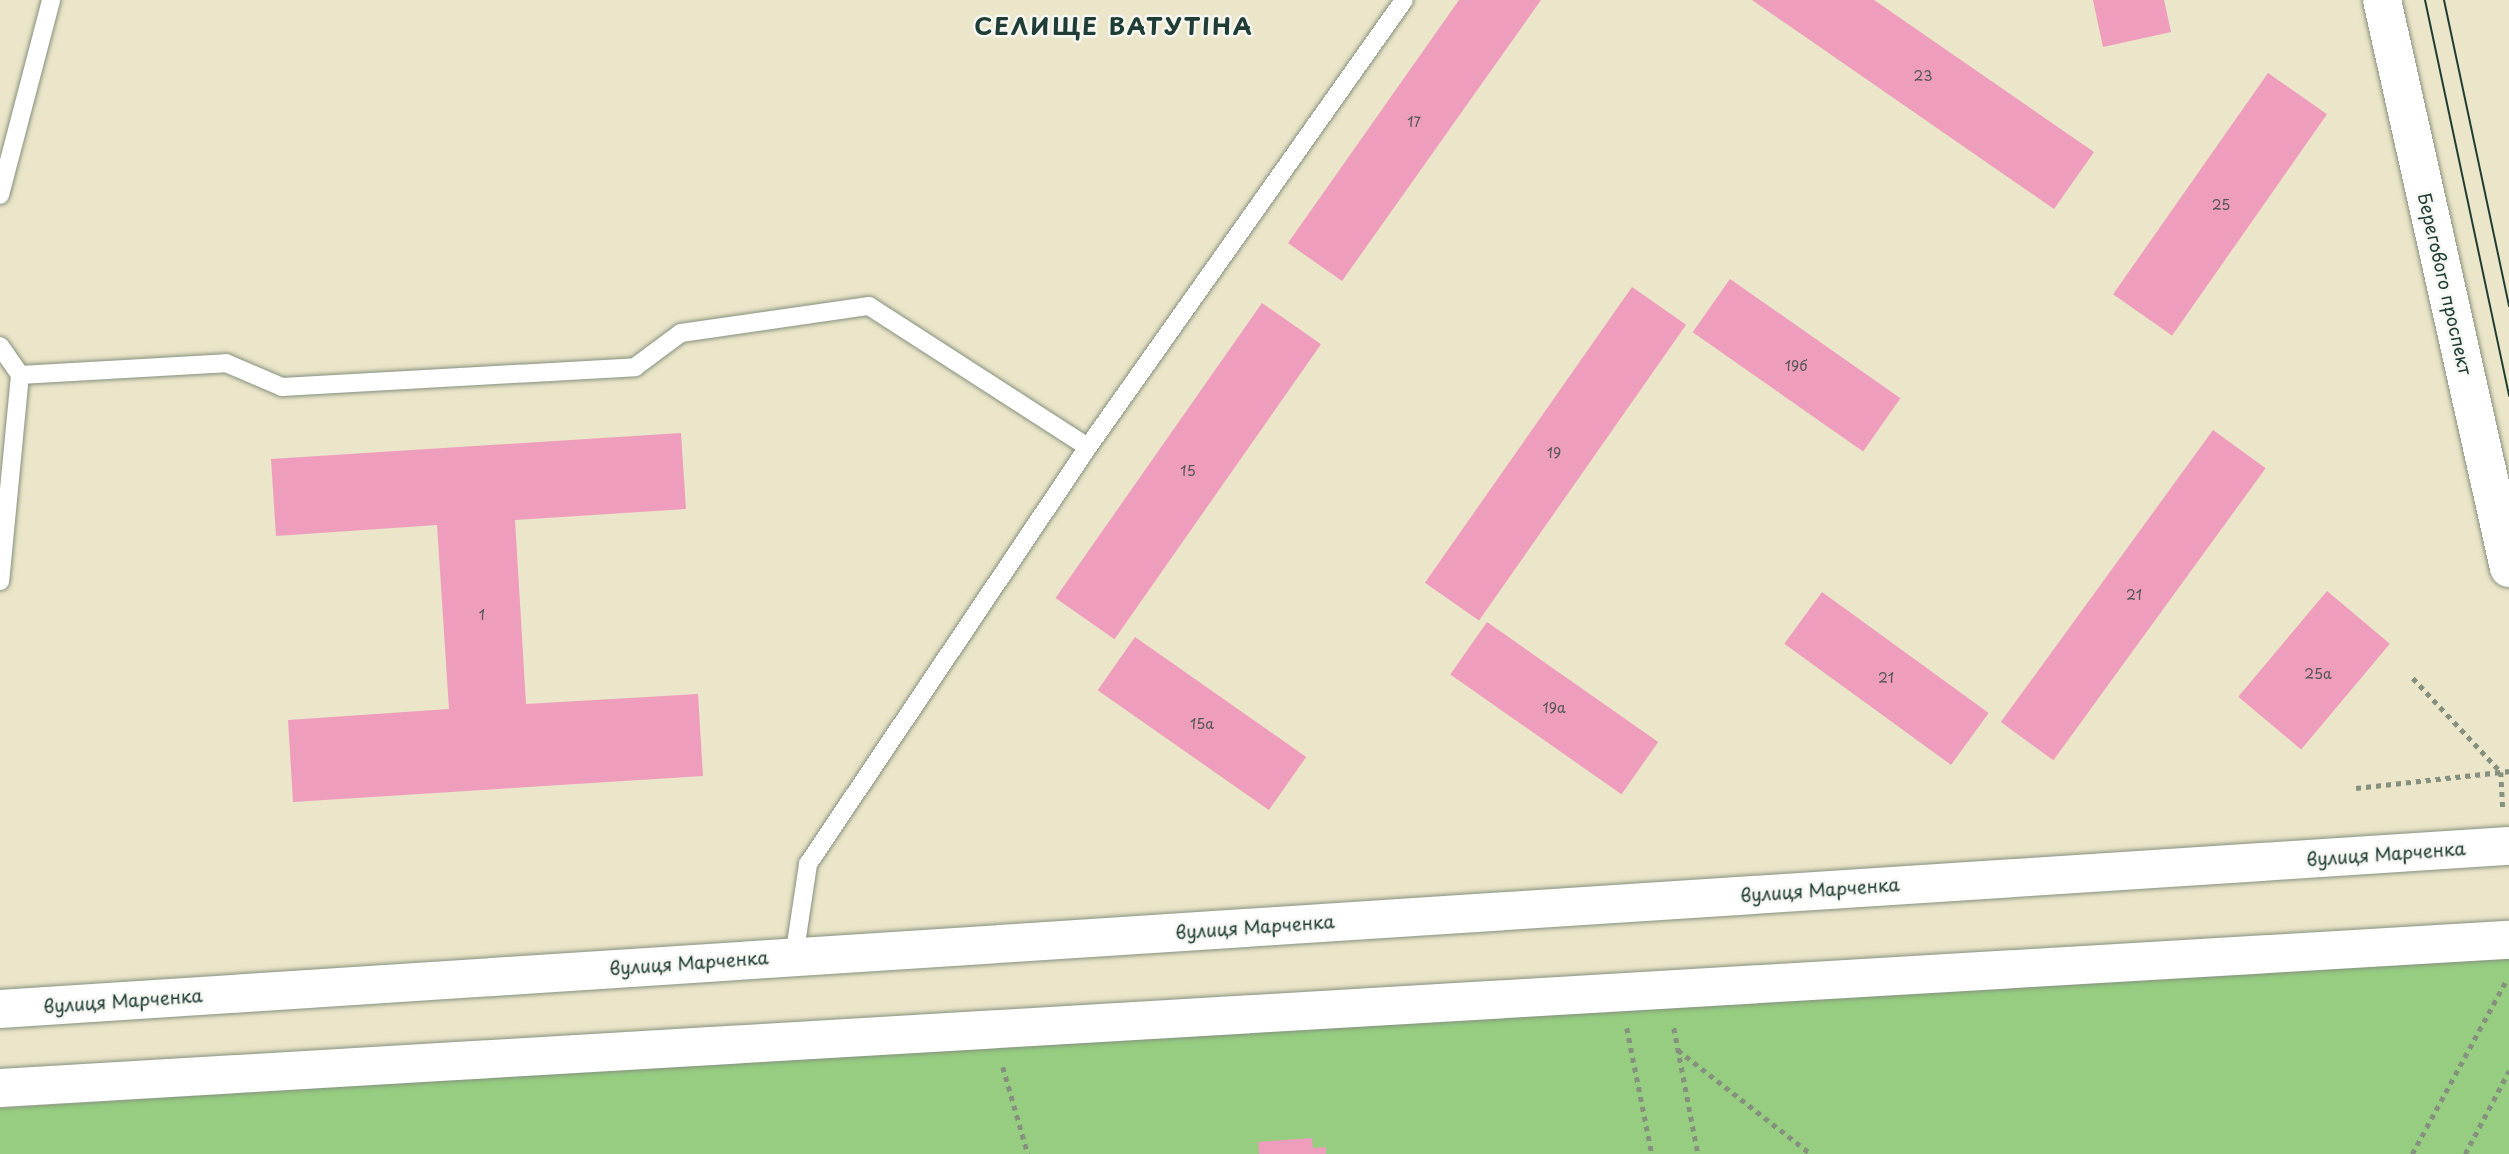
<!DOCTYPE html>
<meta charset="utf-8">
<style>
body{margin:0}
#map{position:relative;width:2509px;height:1154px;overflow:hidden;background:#ebe5c9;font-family:"Playpen Sans",sans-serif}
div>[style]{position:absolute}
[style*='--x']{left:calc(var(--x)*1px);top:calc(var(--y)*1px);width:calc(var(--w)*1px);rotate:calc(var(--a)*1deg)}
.green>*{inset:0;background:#96cd80}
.building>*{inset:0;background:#ee9dbc;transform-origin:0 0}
.path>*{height:4.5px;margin-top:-2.25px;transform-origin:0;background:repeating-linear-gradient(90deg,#85917e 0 5px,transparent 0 10px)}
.roads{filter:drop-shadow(0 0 2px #85917e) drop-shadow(0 0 2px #85917e)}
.service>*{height:18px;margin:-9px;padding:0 9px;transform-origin:9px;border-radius:9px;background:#fff}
.tertiary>*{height:38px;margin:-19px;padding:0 19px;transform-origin:19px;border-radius:19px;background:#fff}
.tram>*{height:2px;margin:-1px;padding:0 1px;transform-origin:1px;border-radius:1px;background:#1f3d34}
span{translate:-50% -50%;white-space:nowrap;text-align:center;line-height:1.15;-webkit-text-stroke:5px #f6f6f2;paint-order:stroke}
.number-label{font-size:14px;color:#535556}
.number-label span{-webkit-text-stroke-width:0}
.street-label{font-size:18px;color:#1f3d34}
.district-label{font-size:24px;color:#1f3d34;font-weight:700;letter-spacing:2px}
</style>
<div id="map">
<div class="green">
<div style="clip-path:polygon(2509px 952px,2509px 1154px,0 1154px,0 1108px)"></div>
</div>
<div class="building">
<div style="clip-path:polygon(1459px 0,1541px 0,1342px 281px,1288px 243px)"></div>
<div style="clip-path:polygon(1752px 0,1874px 0,2094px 152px,2054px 209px)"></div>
<div style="clip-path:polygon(2093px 0,2164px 0,2171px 32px,2103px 47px)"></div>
<div style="left:2268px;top:73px;width:72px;height:270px;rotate:35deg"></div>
<div style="left:1730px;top:279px;width:208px;height:65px;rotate:35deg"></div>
<div style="left:1632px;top:287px;width:66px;height:361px;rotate:35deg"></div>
<div style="left:1262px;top:303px;width:72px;height:360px;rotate:35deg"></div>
<div style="left:2213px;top:430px;width:65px;height:361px;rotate:36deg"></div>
<div style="clip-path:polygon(681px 433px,686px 509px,515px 520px,526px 704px,698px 694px,703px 776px,293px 802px,288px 720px,449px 709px,437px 525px,276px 536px,271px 459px)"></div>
<div style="left:2327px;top:591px;width:82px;height:138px;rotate:40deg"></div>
<div style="left:1822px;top:592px;width:206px;height:64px;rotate:36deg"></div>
<div style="left:1487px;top:622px;width:209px;height:64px;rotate:35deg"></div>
<div style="left:1135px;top:637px;width:209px;height:65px;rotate:35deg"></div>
<div style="clip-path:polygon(1312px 1138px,1313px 1148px,1326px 1147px,1326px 1154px,1259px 1154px,1258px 1142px)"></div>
</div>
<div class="path">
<div style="--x:2413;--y:678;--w:129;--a:46.9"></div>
<div style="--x:2501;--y:772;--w:36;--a:87"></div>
<div style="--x:2356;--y:788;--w:154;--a:-6.3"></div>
<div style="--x:1627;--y:1028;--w:128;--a:78.8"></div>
<div style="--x:1674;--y:1028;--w:128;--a:79.2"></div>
<div style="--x:1678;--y:1050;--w:169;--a:38"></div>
<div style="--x:1003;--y:1067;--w:91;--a:74"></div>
<div style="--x:2412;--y:1154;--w:199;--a:-61.5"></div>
<div style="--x:2465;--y:1154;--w:94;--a:-62.1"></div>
</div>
<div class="roads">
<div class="service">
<div style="--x:0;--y:195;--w:202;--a:-75.3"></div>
<div style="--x:0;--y:346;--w:35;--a:55"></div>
<div style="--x:20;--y:375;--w:207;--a:95.5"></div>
<div style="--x:20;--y:375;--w:206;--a:-3.3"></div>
<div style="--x:226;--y:363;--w:61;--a:23.2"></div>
<div style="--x:282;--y:387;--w:354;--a:-3.2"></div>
<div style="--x:635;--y:367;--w:57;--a:-36.5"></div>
<div style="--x:681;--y:333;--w:190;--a:-8.2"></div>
<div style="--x:869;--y:306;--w:260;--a:32.8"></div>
<div style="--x:794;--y:957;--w:94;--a:-81.4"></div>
<div style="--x:808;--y:864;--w:502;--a:-56.12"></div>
<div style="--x:1088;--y:447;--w:547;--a:-54.74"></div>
</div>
<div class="tertiary">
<div style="--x:2382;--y:0;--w:582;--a:77.4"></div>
<div style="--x:0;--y:1009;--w:2514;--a:-3.72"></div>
<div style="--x:0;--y:1088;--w:2513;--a:-3.38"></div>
</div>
</div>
<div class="tram">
<div style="--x:2425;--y:0;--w:405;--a:78"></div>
<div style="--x:2444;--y:0;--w:313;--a:78"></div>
</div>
<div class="number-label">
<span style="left:1923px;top:76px">23</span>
<span style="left:1414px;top:122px">17</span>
<span style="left:2221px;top:205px">25</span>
<span style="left:1796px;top:366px">19б</span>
<span style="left:1554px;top:453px">19</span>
<span style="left:1188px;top:471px">15</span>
<span style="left:2134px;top:595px">21</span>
<span style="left:482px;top:615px">1</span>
<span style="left:2318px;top:674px">25а</span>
<span style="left:1886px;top:678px">21</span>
<span style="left:1554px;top:708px">19а</span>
<span style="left:1202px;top:724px">15а</span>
</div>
<div class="street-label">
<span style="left:2445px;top:284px;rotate:77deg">Берегового проспект</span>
<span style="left:2386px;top:854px;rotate:-4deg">вулиця Марченка</span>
<span style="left:1820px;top:890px;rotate:-4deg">вулиця Марченка</span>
<span style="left:1255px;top:927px;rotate:-4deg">вулиця Марченка</span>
<span style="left:689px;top:963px;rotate:-4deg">вулиця Марченка</span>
<span style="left:123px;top:1001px;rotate:-4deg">вулиця Марченка</span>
</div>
<div class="district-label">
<span style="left:1114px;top:26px">СЕЛИЩЕ ВАТУТІНА</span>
</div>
</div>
